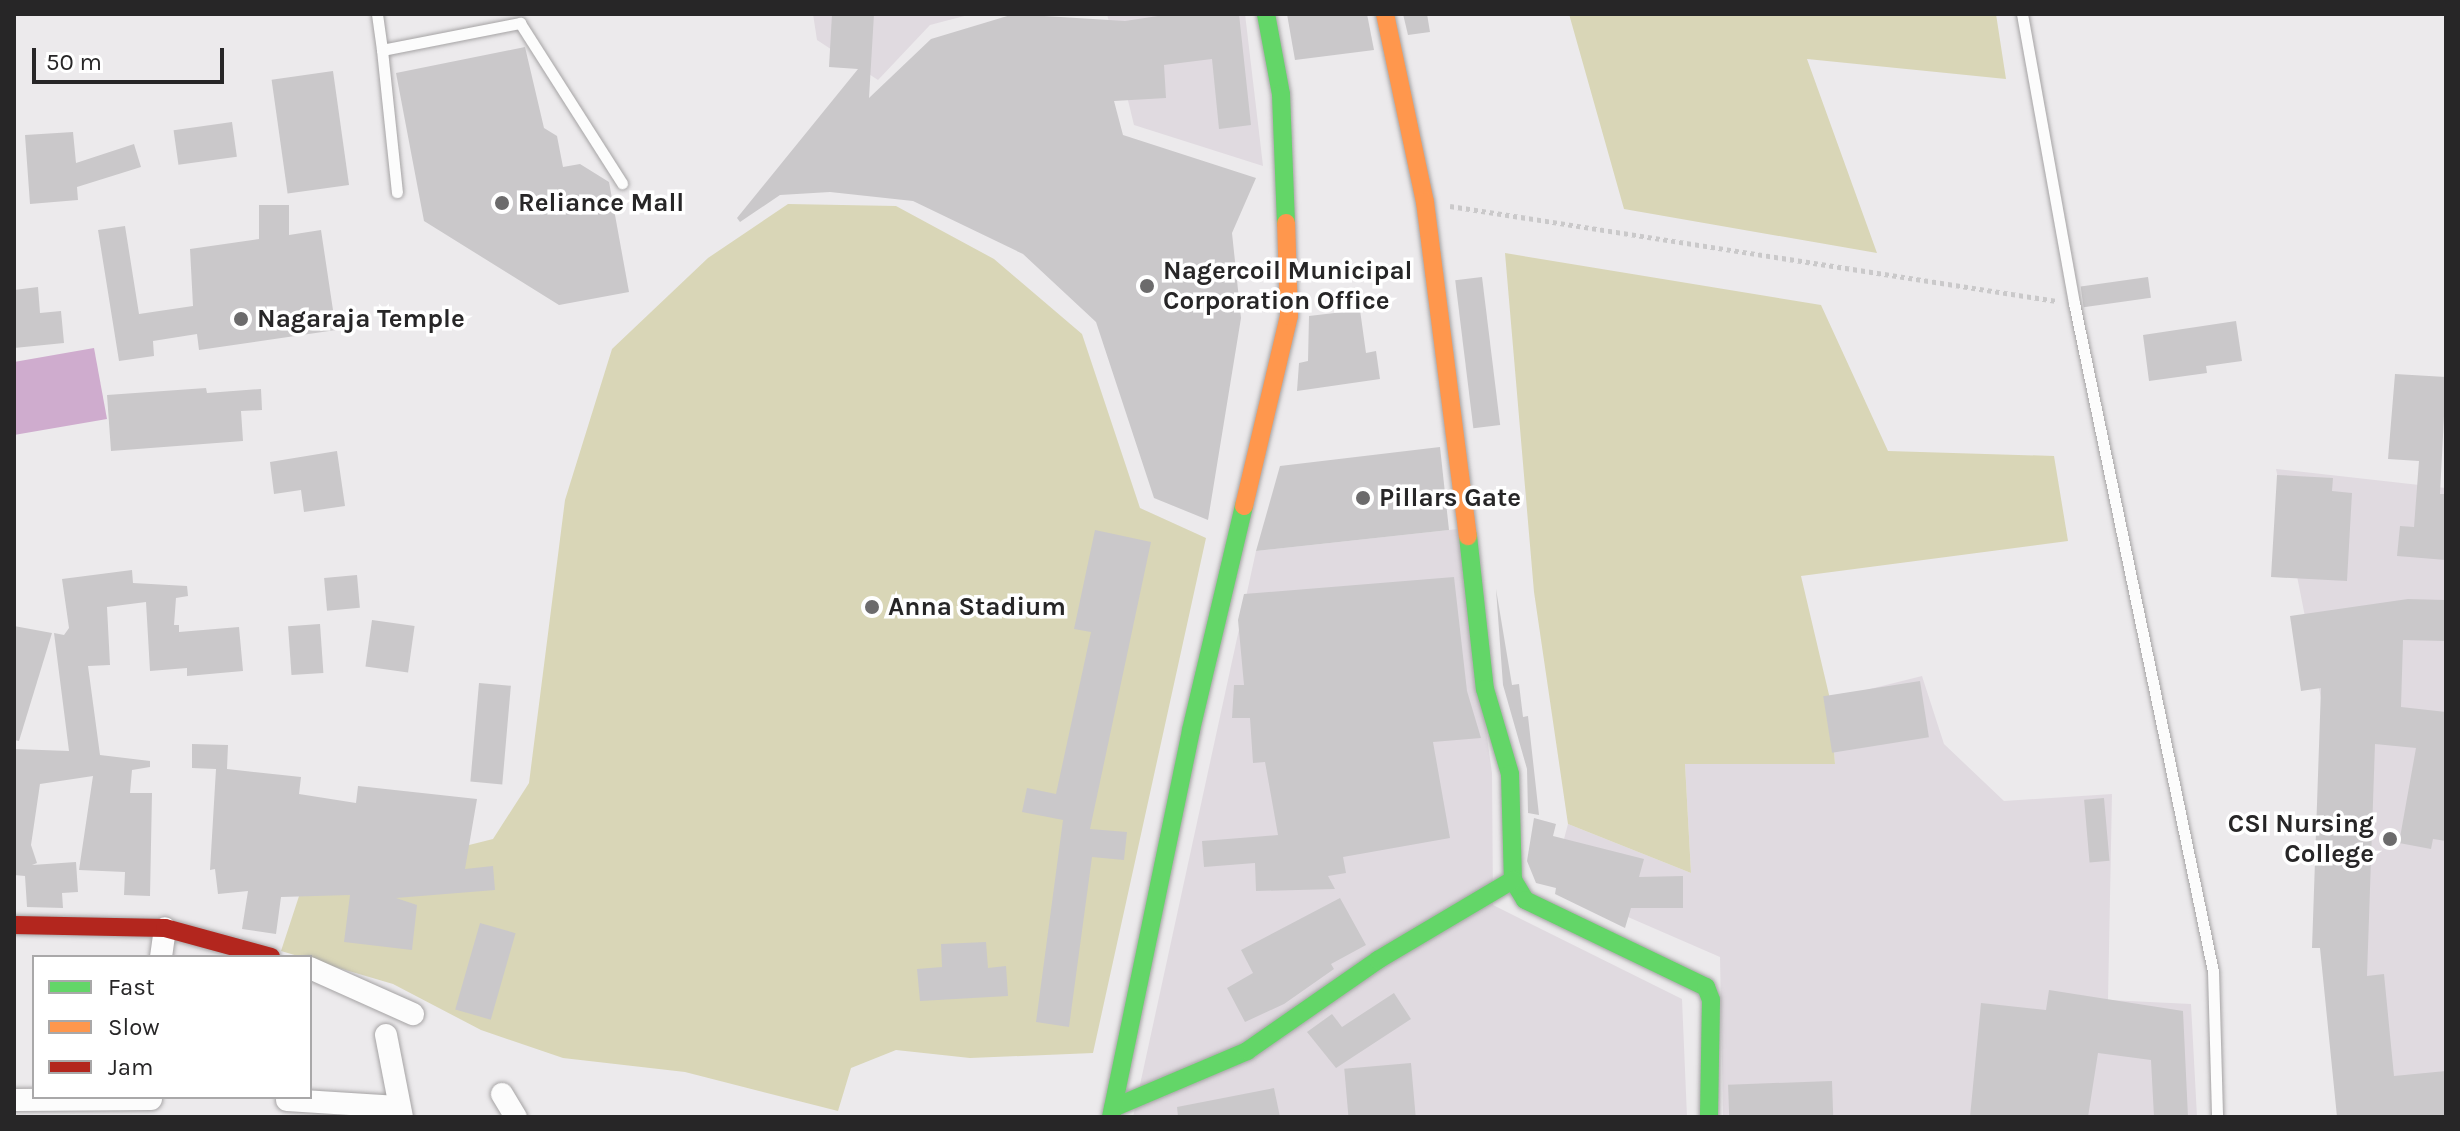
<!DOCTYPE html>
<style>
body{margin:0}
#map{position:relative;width:2460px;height:1131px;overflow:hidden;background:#eceaec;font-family:Karla,sans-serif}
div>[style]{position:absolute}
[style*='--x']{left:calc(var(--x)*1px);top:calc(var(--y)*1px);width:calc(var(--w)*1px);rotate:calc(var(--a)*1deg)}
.built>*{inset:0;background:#e0dae0}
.green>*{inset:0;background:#d9d6b7}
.water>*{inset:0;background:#cfacce}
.building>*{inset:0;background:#cac8ca;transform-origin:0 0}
.path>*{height:5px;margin-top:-2.5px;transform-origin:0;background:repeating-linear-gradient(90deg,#cac9ca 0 4px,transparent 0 8px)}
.roads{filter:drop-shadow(0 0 2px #a5a3a4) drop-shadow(0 0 2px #a5a3a4)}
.lane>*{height:11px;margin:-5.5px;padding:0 5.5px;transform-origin:5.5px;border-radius:5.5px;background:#fcfcfc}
.street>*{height:22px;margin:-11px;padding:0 11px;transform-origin:11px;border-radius:11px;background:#fcfcfc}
.fast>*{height:18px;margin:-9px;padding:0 9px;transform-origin:9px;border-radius:9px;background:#63d668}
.slow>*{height:18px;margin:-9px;padding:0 9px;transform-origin:9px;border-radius:9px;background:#ff974d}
.jam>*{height:18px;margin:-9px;padding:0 9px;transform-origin:9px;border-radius:9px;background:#b3261e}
.dots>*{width:22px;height:22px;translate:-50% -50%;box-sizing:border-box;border:4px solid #fff;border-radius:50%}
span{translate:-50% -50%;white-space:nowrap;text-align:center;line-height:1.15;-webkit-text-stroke:7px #fff;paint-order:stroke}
.poi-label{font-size:26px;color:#272627;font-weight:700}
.left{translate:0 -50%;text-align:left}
.right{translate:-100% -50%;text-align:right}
.frame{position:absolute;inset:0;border:16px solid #272627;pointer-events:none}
.legend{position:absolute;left:32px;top:955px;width:280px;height:144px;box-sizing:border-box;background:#fff;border:2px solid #a9a8a9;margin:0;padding:10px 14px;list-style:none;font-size:24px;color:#272627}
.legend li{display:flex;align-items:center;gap:16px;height:40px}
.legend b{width:40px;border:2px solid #a9a8a9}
.scale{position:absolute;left:32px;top:48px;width:192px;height:36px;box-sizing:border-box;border:4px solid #272627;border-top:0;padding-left:10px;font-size:24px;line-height:28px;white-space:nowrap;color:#272627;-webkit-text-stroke:6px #fff;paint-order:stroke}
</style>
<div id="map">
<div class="built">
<div style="clip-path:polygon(813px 14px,972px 14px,930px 25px,878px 80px,817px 40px)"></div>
<div style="clip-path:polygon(1107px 14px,1245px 14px,1263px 166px,1134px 125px)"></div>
<div style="clip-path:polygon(2276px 469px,2446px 488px,2446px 1100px,2366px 1078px,2328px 734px)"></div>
<div style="clip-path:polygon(1458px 529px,1492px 773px,1493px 905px,1682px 999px,1687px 1117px,1133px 1117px,1256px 551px)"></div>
<div style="clip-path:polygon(1922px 676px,1944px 744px,2004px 801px,2112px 794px,2108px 1000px,2191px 1004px,2197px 1117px,1723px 1117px,1720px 957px,1552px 884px,1568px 824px,1691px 873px,1685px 764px,1835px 764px,1830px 699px)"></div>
</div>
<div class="green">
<div style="clip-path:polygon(1569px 14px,1996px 14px,2006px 79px,1807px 59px,1877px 253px,1624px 209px)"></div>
<div style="clip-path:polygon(788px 204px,896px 206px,994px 259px,1082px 334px,1140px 508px,1206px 538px,1093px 1053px,970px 1058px,896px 1050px,851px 1068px,838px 1111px,685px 1072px,563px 1058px,481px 1030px,393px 984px,281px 951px,302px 887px,493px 839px,529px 783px,565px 500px,612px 349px,708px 258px)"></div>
<div style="clip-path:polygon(1505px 253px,1821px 305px,1888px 451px,2054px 456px,2068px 541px,1801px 576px,1830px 699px,1835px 764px,1685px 764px,1691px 873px,1568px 824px,1534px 592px)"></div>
</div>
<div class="water">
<div style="clip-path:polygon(94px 348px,107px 419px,14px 435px,14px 362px)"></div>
</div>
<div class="building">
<div style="clip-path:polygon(832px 14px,874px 14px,869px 98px,931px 39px,1014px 14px,1125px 21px,1171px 14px,1239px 14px,1251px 125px,1219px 129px,1212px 59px,1164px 65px,1166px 98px,1114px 101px,1123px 135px,1256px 178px,1232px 233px,1241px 318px,1208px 520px,1154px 498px,1096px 322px,1023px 254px,913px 201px,830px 192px,780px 195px,740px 222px,737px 218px,858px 69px,829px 67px)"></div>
<div style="clip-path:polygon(1287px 14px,1367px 14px,1374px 50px,1295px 60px)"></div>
<div style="clip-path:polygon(1403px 14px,1427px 14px,1430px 32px,1408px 35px)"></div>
<div style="clip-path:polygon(525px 47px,544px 128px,557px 136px,563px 167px,580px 164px,609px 182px,629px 292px,559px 305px,424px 221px,396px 73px)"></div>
<div style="left:333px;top:71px;width:115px;height:62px;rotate:82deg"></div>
<div style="left:232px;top:122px;width:35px;height:59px;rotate:82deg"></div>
<div style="clip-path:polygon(73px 132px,76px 163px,134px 144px,141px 167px,77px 187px,78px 200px,30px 204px,25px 135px)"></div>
<div style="clip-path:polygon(259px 205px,289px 205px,289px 235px,321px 230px,336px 330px,199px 350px,197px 334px,153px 341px,154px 356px,119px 361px,98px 230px,125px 226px,139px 314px,193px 306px,190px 249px,259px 239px)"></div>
<div style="left:1482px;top:277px;width:149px;height:27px;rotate:83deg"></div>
<div style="left:2148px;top:277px;width:21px;height:68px;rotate:82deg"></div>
<div style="clip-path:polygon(38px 287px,40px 313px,61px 311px,64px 343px,14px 348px,14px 290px)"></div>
<div style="clip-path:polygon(1360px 310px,1366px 353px,1376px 351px,1380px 379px,1297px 391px,1299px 363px,1308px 361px,1309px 316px)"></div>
<div style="clip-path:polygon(2236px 321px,2242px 361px,2206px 366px,2207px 373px,2149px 381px,2143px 335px)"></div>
<div style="clip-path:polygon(2395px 374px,2446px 377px,2440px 494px,2446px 494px,2446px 560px,2397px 556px,2400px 526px,2414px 527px,2419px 461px,2388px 459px)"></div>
<div style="clip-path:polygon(206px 388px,207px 393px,261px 389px,262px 410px,241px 411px,243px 441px,111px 451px,107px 395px)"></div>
<div style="clip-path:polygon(1440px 447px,1449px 530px,1256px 551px,1280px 466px)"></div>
<div style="clip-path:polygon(337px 451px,345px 506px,304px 512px,301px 490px,274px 494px,270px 462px)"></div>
<div style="clip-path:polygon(2277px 475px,2333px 478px,2332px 491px,2352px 493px,2347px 581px,2271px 577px)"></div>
<div style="clip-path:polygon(1095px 530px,1151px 542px,1090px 829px,1127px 832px,1124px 860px,1092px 857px,1069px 1027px,1036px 1022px,1063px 820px,1022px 812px,1027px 788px,1056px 794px,1091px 632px,1074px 629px)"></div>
<div style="clip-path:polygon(132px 570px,133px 583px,187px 586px,188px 596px,176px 598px,174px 625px,179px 625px,179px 632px,239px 627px,243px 671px,187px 676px,187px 668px,150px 671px,146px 602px,107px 607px,110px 665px,88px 666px,100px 755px,150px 761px,150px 767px,132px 770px,130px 793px,152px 793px,150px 896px,124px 895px,125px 872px,79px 870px,93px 776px,40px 784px,31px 845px,37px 863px,32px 865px,76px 862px,78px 892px,62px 893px,63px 908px,27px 907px,25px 876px,14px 875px,14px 749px,69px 751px,54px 633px,64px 635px,69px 628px,62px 579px)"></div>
<div style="left:357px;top:575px;width:33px;height:33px;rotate:85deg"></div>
<div style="clip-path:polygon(1454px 577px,1467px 691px,1481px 738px,1433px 742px,1450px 838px,1343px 857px,1346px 873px,1328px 876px,1335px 889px,1256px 891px,1255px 863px,1204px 867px,1202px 841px,1278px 835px,1265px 762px,1253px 763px,1250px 718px,1232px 718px,1234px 685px,1244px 685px,1238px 620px,1244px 594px)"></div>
<div style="clip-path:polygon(1496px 589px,1512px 685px,1519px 684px,1523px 717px,1528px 716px,1539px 815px,1528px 813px,1527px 769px,1503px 685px)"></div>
<div style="clip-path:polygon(2408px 599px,2445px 600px,2444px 641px,2403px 640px,2401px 707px,2446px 712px,2446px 841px,2433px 839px,2431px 849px,2399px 843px,2416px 748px,2375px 744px,2367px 976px,2384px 974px,2394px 1076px,2446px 1071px,2446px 1117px,2337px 1117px,2320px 948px,2312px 948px,2321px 688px,2301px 691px,2290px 616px)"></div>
<div style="left:372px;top:620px;width:43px;height:47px;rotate:8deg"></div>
<div style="left:320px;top:624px;width:49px;height:32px;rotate:86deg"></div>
<div style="clip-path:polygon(14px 626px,52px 633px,19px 741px,14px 740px)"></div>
<div style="left:1920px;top:681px;width:57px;height:98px;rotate:81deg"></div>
<div style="left:479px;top:683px;width:32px;height:99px;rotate:5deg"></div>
<div style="clip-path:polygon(192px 744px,228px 745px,227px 769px,301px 777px,299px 794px,356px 803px,358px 786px,477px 799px,465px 869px,493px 866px,495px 890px,396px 898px,417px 905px,412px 950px,344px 942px,350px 895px,281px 897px,276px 934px,242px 929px,248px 891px,218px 894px,215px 869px,210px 870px,216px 769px,192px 768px)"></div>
<div style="left:2104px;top:798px;width:63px;height:20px;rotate:85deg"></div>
<div style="clip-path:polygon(1534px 818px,1556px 824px,1553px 836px,1644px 859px,1639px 877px,1683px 876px,1683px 908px,1631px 908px,1625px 928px,1555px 894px,1556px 888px,1536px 883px,1527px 861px)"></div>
<div style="clip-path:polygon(1340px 898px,1366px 945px,1331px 964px,1334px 969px,1284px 1004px,1245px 1022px,1227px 988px,1253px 973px,1241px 950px)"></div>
<div style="left:480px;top:923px;width:37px;height:90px;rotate:16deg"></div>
<div style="clip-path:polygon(986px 942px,988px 968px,1006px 966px,1008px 996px,920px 1001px,917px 969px,942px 967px,941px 944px)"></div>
<div style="clip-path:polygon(2049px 990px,2183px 1011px,2188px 1117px,2154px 1117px,2151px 1060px,2098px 1053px,2088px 1117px,1970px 1117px,1981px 1003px,2046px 1010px)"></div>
<div style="clip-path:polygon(1394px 993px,1411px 1019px,1336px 1068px,1307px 1032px,1332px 1014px,1342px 1027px)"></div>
<div style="left:1411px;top:1063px;width:54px;height:67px;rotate:85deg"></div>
<div style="left:1832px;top:1081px;width:36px;height:104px;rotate:88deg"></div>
<div style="clip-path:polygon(1274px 1088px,1280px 1117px,1178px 1117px,1177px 1107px)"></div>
</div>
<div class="path">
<div style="--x:1450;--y:206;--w:614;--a:8.9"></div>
</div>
<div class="roads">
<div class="lane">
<div style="--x:377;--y:14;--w:36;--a:82"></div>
<div style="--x:382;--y:50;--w:141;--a:-11.1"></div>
<div style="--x:520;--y:23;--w:190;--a:57.5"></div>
<div style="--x:2022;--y:14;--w:294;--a:79.8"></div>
<div style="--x:2074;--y:303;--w:682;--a:78.25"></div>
<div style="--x:2213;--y:971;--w:146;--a:88.4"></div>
<div style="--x:382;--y:50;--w:143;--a:84"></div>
</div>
<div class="street">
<div style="--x:161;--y:957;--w:29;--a:-82"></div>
<div style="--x:310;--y:968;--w:113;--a:24.1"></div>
<div style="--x:386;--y:1035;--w:84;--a:79"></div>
<div style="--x:502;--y:1094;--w:27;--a:59"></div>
<div style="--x:14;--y:1100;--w:137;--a:-0.4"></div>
<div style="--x:287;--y:1100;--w:111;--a:3.6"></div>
</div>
<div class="fast">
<div style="--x:1266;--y:14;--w:81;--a:79.4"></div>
<div style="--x:1281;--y:94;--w:129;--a:87.8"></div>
<div style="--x:1468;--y:536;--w:154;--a:83.7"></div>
<div style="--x:1485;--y:689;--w:89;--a:73.6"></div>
<div style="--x:1510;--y:774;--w:106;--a:88.4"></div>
<div style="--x:1513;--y:880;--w:23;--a:59"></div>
<div style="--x:1525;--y:900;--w:201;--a:25.7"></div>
<div style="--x:1706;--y:987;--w:14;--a:69"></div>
<div style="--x:1711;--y:1000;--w:117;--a:91"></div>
<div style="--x:1113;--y:1108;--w:146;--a:-23"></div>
<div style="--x:1247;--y:1051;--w:160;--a:-34.8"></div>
<div style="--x:1378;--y:960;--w:157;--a:-30.7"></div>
<div style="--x:1111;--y:1117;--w:395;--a:-78.3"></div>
<div style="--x:1191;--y:730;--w:230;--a:-76.7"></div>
</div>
<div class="slow">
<div style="--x:1385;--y:14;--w:192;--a:78"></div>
<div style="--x:1425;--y:202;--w:337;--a:82.7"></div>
<div style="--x:1244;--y:506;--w:195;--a:-76.7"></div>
<div style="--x:1289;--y:316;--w:93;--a:-91.8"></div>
</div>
<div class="jam">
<div style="--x:14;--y:925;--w:151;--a:1.1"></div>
<div style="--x:165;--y:928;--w:110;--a:15.3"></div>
</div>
</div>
<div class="dots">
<div style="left:502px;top:203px;background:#6c6b6c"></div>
<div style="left:1147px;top:286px;background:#6c6b6c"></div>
<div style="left:241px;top:319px;background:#6c6b6c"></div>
<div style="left:1363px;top:498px;background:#6c6b6c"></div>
<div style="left:872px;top:607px;background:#6c6b6c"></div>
<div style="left:2390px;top:839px;background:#6c6b6c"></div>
</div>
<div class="poi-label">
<span class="left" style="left:518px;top:203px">Reliance Mall</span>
<span class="left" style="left:1163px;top:286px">Nagercoil Municipal<br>Corporation Office</span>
<span class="left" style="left:257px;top:319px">Nagaraja Temple</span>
<span class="left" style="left:1379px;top:498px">Pillars Gate</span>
<span class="left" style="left:888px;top:607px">Anna Stadium</span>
<span class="right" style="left:2374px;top:839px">CSI Nursing<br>College</span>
</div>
<div class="frame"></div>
<ul class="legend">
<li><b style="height:10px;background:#63d668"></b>Fast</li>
<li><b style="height:10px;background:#ff974d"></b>Slow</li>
<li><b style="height:10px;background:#b3261e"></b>Jam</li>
</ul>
<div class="scale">50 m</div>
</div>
